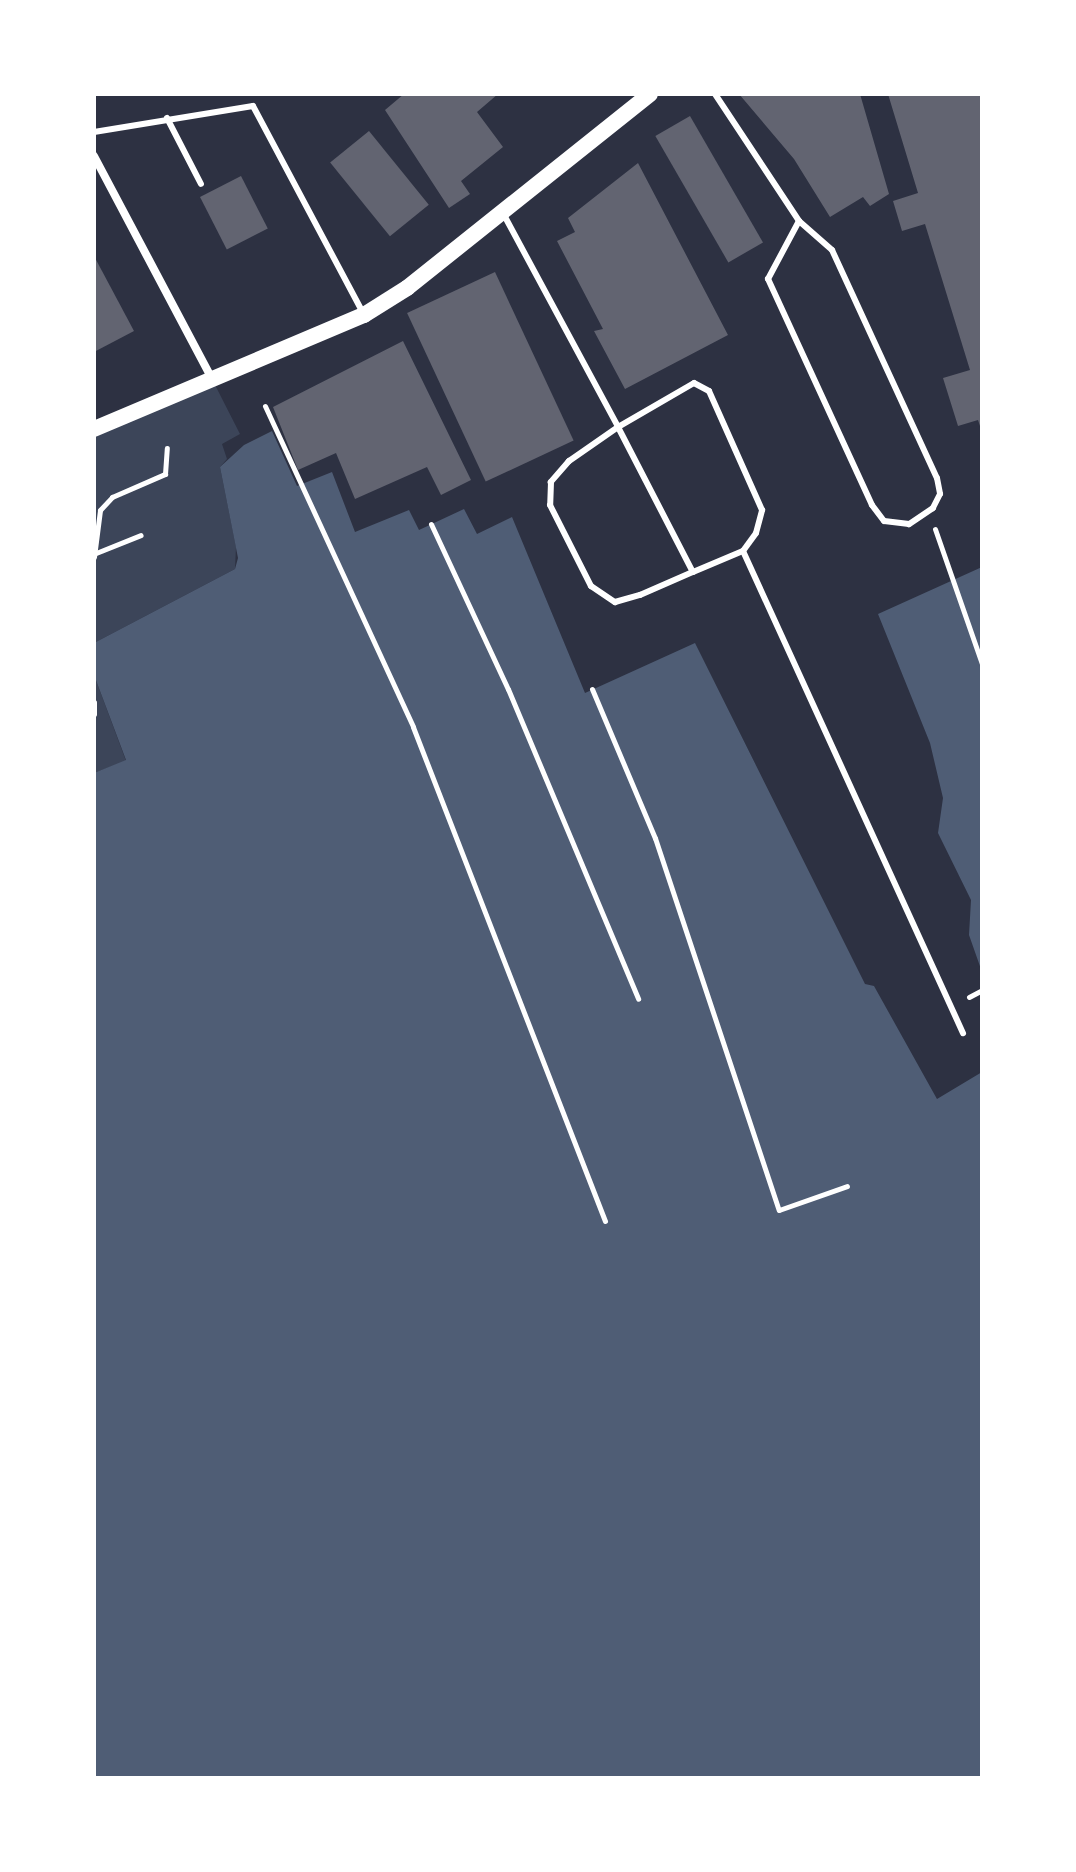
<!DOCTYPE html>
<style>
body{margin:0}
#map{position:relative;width:1076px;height:1872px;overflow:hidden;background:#2d3142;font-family:"Source Serif 4",serif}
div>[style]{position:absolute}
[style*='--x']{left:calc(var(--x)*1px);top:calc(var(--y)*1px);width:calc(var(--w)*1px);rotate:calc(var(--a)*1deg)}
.green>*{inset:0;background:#3c4559}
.water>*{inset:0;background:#4f5d75}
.building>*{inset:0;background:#626471;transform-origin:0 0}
.path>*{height:5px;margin:-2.5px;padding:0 2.5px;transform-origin:2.5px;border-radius:2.5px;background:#fff}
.service>*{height:6px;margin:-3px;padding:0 3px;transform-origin:3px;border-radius:3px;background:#fff}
.minor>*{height:8px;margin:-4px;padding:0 4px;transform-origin:4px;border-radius:4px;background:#fff}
.secondary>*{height:16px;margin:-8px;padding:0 8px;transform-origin:8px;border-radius:8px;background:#fff}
span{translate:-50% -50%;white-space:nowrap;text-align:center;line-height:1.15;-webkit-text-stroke:6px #fff;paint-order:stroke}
.frame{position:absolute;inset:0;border:96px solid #fff;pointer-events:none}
</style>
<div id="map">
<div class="green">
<div style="clip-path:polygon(213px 381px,240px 434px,222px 444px,227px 459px,220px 467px,236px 547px,235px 569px,94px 643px,94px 429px)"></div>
<div style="clip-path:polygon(94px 675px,126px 761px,94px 773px)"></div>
</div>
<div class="water">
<div style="clip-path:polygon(272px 431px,297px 486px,332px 472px,355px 532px,409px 510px,419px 530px,464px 509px,477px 534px,512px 517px,585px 693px,695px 643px,865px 984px,874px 986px,937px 1099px,982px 1072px,982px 1778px,94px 1778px,94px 773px,126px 760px,94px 675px,94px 643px,235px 569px,238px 558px,220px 467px,244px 445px)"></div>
<div style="clip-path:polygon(982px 567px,982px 972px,969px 935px,971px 900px,938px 833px,943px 798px,930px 743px,878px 614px)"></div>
</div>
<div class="building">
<div style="clip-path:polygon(404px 94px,498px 94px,477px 112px,503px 147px,461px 181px,470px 194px,449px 208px,385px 110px)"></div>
<div style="clip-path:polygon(739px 94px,860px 94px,889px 194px,870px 206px,863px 197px,830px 217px,794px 159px)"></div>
<div style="clip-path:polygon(888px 94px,982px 94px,982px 432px,978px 420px,958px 426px,943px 378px,970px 370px,925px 224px,902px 231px,893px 201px,918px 193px)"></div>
<div style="left:690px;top:116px;width:146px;height:40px;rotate:60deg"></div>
<div style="left:369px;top:131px;width:95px;height:50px;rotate:51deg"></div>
<div style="clip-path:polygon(638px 163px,728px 335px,625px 389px,594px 331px,603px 329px,557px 241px,575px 232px,568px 218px)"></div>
<div style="left:241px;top:176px;width:59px;height:46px;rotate:63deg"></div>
<div style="clip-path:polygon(94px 256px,134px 331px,94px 352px)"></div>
<div style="left:495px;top:272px;width:186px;height:97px;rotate:65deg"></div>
<div style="clip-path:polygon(403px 341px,471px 480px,441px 495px,427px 467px,355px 499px,336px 453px,298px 470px,273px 407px)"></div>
</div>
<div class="path">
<div style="--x:265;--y:406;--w:353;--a:65.2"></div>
<div style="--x:413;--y:727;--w:530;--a:68.76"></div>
<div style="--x:431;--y:524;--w:182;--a:65"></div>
<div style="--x:508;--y:689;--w:336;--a:67.2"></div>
<div style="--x:935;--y:529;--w:143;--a:70.8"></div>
<div style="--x:96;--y:553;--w:48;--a:-21.8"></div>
<div style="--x:94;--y:557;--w:47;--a:-82.7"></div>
<div style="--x:100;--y:510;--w:18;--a:-47"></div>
<div style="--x:112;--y:497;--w:58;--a:-23.5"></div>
<div style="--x:165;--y:474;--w:26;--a:-86"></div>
<div style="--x:592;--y:689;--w:162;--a:67.1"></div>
<div style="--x:655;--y:838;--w:392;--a:71.6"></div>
<div style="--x:779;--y:1210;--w:72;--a:-19.4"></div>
<div style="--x:94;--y:702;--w:12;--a:90"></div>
<div style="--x:969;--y:997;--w:15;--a:-28"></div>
</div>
<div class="service">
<div style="--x:715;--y:94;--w:152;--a:56.5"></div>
<div style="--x:799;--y:221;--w:44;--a:41.3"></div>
<div style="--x:832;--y:250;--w:251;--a:65.3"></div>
<div style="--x:937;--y:478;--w:16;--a:79"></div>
<div style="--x:940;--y:494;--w:16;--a:117"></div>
<div style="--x:933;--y:508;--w:29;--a:146"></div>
<div style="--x:909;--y:524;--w:25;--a:-173"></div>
<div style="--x:884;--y:521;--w:20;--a:-127"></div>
<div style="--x:872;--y:505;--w:249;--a:-114.7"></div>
<div style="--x:768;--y:279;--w:66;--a:-61.9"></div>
<div style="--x:167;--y:118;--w:74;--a:62.7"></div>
<div style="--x:94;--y:132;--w:161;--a:-9.3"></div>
<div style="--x:253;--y:106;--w:237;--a:62"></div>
<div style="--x:504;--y:215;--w:241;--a:61.7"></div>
<div style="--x:618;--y:427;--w:60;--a:145.2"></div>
<div style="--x:569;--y:461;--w:28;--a:131"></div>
<div style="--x:551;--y:482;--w:23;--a:92"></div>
<div style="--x:550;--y:505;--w:91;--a:63.2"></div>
<div style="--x:591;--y:586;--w:29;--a:34"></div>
<div style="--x:615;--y:602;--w:26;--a:-16"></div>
<div style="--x:640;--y:595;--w:58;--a:-23.5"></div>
<div style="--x:693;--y:572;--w:54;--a:-22.8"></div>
<div style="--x:743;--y:551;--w:22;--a:-54"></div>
<div style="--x:756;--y:533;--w:24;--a:-75"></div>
<div style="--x:762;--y:510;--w:130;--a:-114"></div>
<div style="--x:709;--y:391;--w:17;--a:-152"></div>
<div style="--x:694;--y:383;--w:88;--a:149.9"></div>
<div style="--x:618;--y:427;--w:163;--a:62.7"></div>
<div style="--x:743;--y:551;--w:530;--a:65.47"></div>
</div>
<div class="minor">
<div style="--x:94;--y:156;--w:255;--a:62.1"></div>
</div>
<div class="secondary">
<div style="--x:94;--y:429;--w:293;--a:-22.9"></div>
<div style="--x:364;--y:315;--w:51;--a:-32.1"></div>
<div style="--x:407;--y:288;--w:311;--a:-38.6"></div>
</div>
<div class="frame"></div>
</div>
